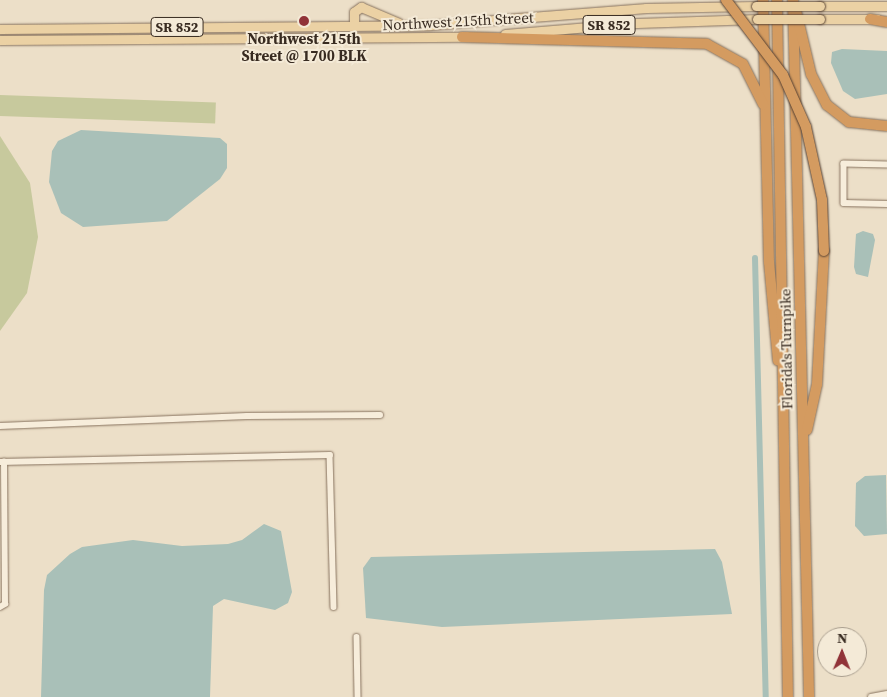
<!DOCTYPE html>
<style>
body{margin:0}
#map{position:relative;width:887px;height:697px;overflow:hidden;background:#ecdfc8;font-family:"Source Serif 4",serif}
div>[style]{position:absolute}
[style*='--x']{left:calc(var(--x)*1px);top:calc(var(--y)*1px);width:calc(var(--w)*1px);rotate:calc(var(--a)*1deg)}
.green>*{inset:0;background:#c7c99d;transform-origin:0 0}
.water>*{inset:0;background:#a9c0b8}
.canal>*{height:6px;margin:-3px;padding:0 3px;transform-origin:3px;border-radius:3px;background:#a9c0b8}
.roads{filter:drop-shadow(0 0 1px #87725e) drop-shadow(0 0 1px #87725e)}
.street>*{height:5.5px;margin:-2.75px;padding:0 2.75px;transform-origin:2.75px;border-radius:2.75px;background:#f7eddb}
.primary>*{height:9px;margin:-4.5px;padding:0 4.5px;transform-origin:4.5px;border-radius:4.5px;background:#ebd1a4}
.highway>*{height:10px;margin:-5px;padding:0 5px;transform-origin:5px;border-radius:5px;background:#d49b60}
.bridges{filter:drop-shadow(0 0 1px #554032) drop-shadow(0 0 1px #554032)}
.primary-bridge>*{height:9px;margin:-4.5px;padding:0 4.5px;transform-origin:4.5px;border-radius:4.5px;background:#ebd1a4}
.highway-bridge>*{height:10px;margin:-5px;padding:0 5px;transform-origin:5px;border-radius:5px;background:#d49b60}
.dots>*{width:14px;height:14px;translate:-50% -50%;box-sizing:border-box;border:2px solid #f4ead7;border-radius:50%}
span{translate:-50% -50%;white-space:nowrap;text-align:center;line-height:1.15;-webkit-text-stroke:4px #f4ead7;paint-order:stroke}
.shield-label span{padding:1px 4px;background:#f4ead7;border:1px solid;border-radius:4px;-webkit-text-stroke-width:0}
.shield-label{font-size:14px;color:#382b21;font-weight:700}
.street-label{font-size:15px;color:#382b21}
.poi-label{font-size:15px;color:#382b21;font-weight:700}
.north{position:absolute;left:817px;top:627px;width:50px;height:50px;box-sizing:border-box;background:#f4ead7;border:1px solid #a99e8e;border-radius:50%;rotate:1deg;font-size:14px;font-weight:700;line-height:20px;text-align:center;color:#382b21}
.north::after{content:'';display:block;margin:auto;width:18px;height:22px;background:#913338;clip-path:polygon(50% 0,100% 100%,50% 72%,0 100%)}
</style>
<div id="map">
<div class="green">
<div style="left:0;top:95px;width:216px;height:21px;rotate:2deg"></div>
<div style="clip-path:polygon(0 136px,30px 183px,38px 237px,27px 293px,0 331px)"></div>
</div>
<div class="water">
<div style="clip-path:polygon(842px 49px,887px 51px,887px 94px,855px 99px,843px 91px,831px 63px,832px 52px)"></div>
<div style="clip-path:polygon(81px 130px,220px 138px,227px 144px,227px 168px,220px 179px,167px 221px,83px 227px,61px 213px,49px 182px,52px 151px,58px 141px)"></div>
<div style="clip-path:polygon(863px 231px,873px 234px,875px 240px,868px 277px,856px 274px,854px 267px,856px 234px)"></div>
<div style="clip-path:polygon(886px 475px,887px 534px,864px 536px,855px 526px,856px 483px,865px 476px)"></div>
<div style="clip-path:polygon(264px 524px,281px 531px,292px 592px,288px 603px,275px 610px,224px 599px,213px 606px,210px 697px,41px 697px,44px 590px,47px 575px,70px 554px,82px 547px,133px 540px,182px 546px,228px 544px,242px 540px)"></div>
<div style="clip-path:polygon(715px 549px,722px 562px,732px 614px,442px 627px,366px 618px,363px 568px,371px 557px)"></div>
</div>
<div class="canal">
<div style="--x:755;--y:258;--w:439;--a:88.6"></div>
</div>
<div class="roads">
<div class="street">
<div style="--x:887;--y:165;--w:43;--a:-178.7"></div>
<div style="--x:844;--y:164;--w:39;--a:90"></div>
<div style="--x:844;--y:203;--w:43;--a:1.3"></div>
<div style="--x:0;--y:426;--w:247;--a:-2.3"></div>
<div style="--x:247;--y:416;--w:133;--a:-0.4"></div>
<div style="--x:0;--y:462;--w:330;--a:-1.2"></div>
<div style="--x:330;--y:455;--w:152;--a:88.5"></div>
<div style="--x:0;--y:607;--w:6;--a:-31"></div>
<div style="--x:5;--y:604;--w:142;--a:-90.4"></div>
<div style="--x:357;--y:637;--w:60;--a:89"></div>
<div style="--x:871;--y:697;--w:16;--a:-11"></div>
</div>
<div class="primary">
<div style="--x:820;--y:6;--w:67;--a:0"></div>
<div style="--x:820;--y:19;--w:57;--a:0"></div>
<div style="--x:354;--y:26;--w:14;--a:-90"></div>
<div style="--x:354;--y:12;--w:9;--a:-36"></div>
<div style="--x:361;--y:7;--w:41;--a:22.8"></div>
<div style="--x:0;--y:29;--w:430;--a:-0.5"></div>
<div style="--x:430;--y:25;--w:217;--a:-4.5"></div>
<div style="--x:646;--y:8;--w:110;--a:-1"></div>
<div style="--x:505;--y:34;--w:132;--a:-4.8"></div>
<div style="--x:637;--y:23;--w:120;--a:-1.9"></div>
<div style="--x:0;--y:40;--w:467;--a:-0.4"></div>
</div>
<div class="highway">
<div style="--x:763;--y:0;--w:262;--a:88.7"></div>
<div style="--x:769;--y:262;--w:99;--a:84.8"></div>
<div style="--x:777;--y:0;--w:697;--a:89.1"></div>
<div style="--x:793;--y:0;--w:697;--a:88.68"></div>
<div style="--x:796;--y:11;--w:65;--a:76.6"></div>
<div style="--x:811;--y:74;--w:35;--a:63"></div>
<div style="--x:827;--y:105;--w:28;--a:38"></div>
<div style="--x:849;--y:122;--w:38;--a:6"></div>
<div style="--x:870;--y:19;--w:17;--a:10"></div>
<div style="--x:462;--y:37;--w:245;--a:1.6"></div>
<div style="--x:707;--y:44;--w:41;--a:29.1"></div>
<div style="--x:743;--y:64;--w:45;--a:63.4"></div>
<div style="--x:807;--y:430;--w:47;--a:-77.7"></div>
<div style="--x:817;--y:384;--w:133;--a:-87"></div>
</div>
</div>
<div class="bridges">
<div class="primary-bridge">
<div style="--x:756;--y:6;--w:64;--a:0"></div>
<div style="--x:757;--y:19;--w:63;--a:0"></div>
</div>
<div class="highway-bridge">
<div style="--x:726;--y:0;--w:94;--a:52.8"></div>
<div style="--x:783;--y:75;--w:57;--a:66.1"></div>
<div style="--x:806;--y:127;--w:75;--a:77.6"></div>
<div style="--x:822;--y:200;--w:51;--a:87.8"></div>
</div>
</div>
<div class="dots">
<div style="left:304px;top:21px;background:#913338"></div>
</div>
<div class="shield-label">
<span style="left:609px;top:25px">SR 852</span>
<span style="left:177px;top:27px">SR 852</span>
</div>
<div class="street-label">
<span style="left:458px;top:21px;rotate:-3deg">Northwest 215th Street</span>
<span style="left:786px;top:349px;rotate:-91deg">Florida's Turnpike</span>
</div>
<div class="poi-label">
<span style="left:304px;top:47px">Northwest 215th<br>Street @ 1700 BLK</span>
</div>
<div class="north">N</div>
</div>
